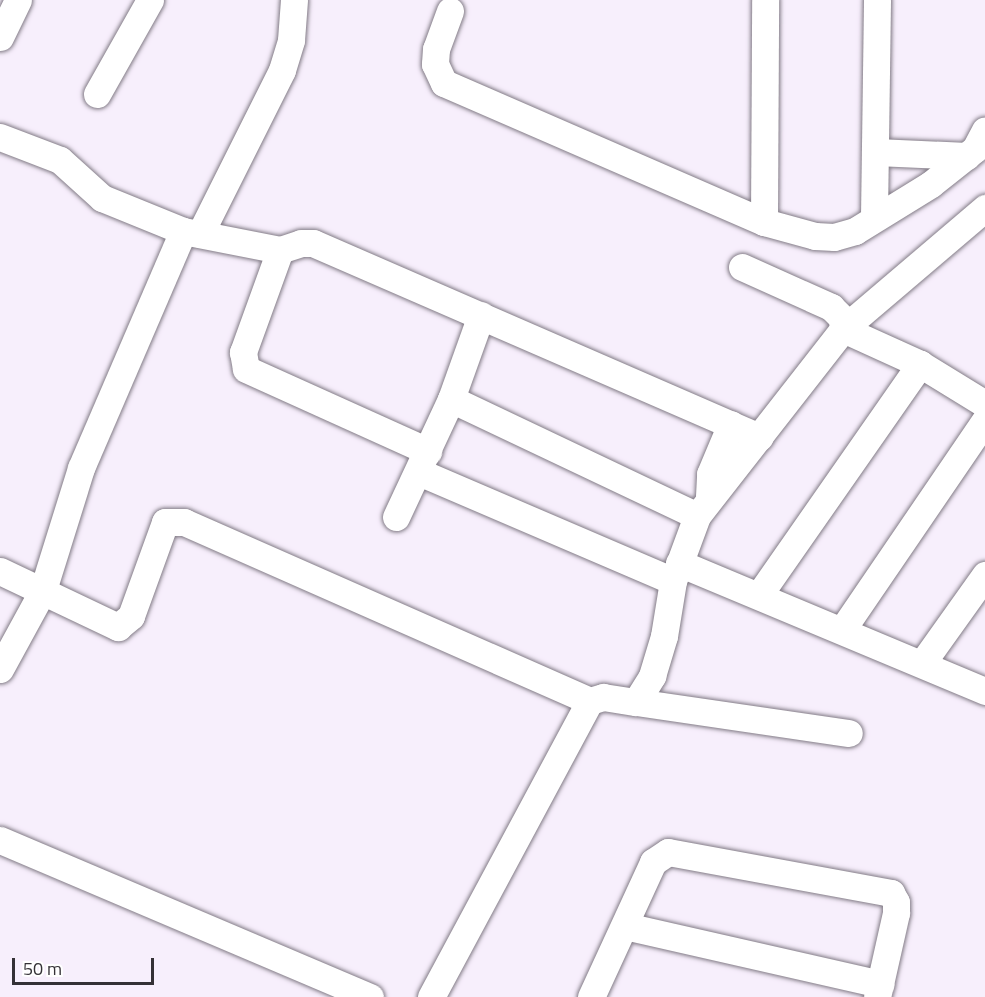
<!DOCTYPE html>
<style>
body{margin:0}
#map{position:relative;width:985px;height:997px;overflow:hidden;background:#f7effc;font-family:"Titillium Web",sans-serif}
div>[style]{position:absolute}
[style*='--x']{left:calc(var(--x)*1px);top:calc(var(--y)*1px);width:calc(var(--w)*1px);rotate:calc(var(--a)*1deg)}
.roads{filter:drop-shadow(0 0 2px #827b86) drop-shadow(0 0 2px #827b86)}
.minor>*{height:27px;margin:-13.5px;padding:0 13.5px;transform-origin:13.5px;border-radius:13.5px;background:#fff}
span{translate:-50% -50%;white-space:nowrap;text-align:center;line-height:1.15;-webkit-text-stroke:6px #fff;paint-order:stroke}
.scale{position:absolute;left:12px;top:958px;width:142px;height:27px;box-sizing:border-box;border:3px solid #343136;border-top:0;padding-left:8px;font-size:18px;line-height:21px;white-space:nowrap;color:#343136;-webkit-text-stroke:4px #fff;paint-order:stroke}
</style>
<div id="map">
<div class="roads">
<div class="minor">
<div style="--x:450;--y:11;--w:40;--a:110.2"></div>
<div style="--x:436;--y:49;--w:15;--a:94"></div>
<div style="--x:435;--y:64;--w:21;--a:65"></div>
<div style="--x:444;--y:83;--w:349;--a:23.5"></div>
<div style="--x:764;--y:222;--w:53;--a:15.4"></div>
<div style="--x:815;--y:236;--w:19;--a:3"></div>
<div style="--x:834;--y:237;--w:22;--a:-16"></div>
<div style="--x:855;--y:231;--w:89;--a:-31.7"></div>
<div style="--x:931;--y:184;--w:56;--a:-38.5"></div>
<div style="--x:975;--y:149;--w:21;--a:-62"></div>
<div style="--x:0;--y:37;--w:41;--a:-64.1"></div>
<div style="--x:97;--y:94;--w:108;--a:-60.6"></div>
<div style="--x:0;--y:137;--w:64;--a:21"></div>
<div style="--x:60;--y:160;--w:57;--a:42.1"></div>
<div style="--x:102;--y:198;--w:87;--a:22.2"></div>
<div style="--x:183;--y:231;--w:99;--a:11.1"></div>
<div style="--x:280;--y:250;--w:22;--a:-18"></div>
<div style="--x:301;--y:243;--w:12;--a:0"></div>
<div style="--x:313;--y:243;--w:487;--a:23.5"></div>
<div style="--x:876;--y:152;--w:91;--a:2.5"></div>
<div style="--x:874;--y:216;--w:216;--a:-89.2"></div>
<div style="--x:764;--y:222;--w:222;--a:-89.7"></div>
<div style="--x:200;--y:234;--w:183;--a:-63.4"></div>
<div style="--x:282;--y:70;--w:31;--a:-73"></div>
<div style="--x:291;--y:40;--w:40;--a:-85.7"></div>
<div style="--x:280;--y:250;--w:109;--a:109.9"></div>
<div style="--x:243;--y:352;--w:17;--a:80"></div>
<div style="--x:246;--y:369;--w:200;--a:24.3"></div>
<div style="--x:742;--y:267;--w:98;--a:24.2"></div>
<div style="--x:831;--y:307;--w:16;--a:45"></div>
<div style="--x:842;--y:318;--w:11;--a:85"></div>
<div style="--x:843;--y:329;--w:187;--a:-40.4"></div>
<div style="--x:451;--y:399;--w:272;--a:25.4"></div>
<div style="--x:419;--y:472;--w:276;--a:23.2"></div>
<div style="--x:709;--y:496;--w:22;--a:-87"></div>
<div style="--x:710;--y:474;--w:54;--a:-67.2"></div>
<div style="--x:396;--y:517;--w:130;--a:-65"></div>
<div style="--x:451;--y:399;--w:89;--a:-70.3"></div>
<div style="--x:679;--y:563;--w:332;--a:22.7"></div>
<div style="--x:0;--y:571;--w:131;--a:25.4"></div>
<div style="--x:118;--y:627;--w:17;--a:-40"></div>
<div style="--x:131;--y:616;--w:100;--a:-70.1"></div>
<div style="--x:165;--y:522;--w:19;--a:0"></div>
<div style="--x:184;--y:522;--w:444;--a:23.8"></div>
<div style="--x:759;--y:595;--w:282;--a:-55.1"></div>
<div style="--x:842;--y:630;--w:254;--a:-55.7"></div>
<div style="--x:923;--y:662;--w:107;--a:-54.5"></div>
<div style="--x:0;--y:669;--w:90;--a:-61.4"></div>
<div style="--x:43;--y:590;--w:128;--a:-72.7"></div>
<div style="--x:81;--y:468;--w:258;--a:-66.7"></div>
<div style="--x:636;--y:702;--w:215;--a:8.3"></div>
<div style="--x:0;--y:840;--w:402;--a:23"></div>
<div style="--x:625;--y:926;--w:262;--a:12.8"></div>
<div style="--x:431;--y:997;--w:336;--a:-61.8"></div>
<div style="--x:590;--y:701;--w:14;--a:-17"></div>
<div style="--x:603;--y:697;--w:33;--a:9"></div>
<div style="--x:636;--y:702;--w:31;--a:-58"></div>
<div style="--x:652;--y:676;--w:42;--a:-73.3"></div>
<div style="--x:664;--y:636;--w:56;--a:-80.7"></div>
<div style="--x:673;--y:581;--w:69;--a:-69.7"></div>
<div style="--x:697;--y:516;--w:237;--a:-52"></div>
<div style="--x:843;--y:329;--w:85;--a:24.4"></div>
<div style="--x:920;--y:364;--w:76;--a:31.6"></div>
<div style="--x:591;--y:997;--w:149;--a:-65.3"></div>
<div style="--x:653;--y:862;--w:18;--a:-34"></div>
<div style="--x:668;--y:852;--w:227;--a:10.4"></div>
<div style="--x:891;--y:893;--w:10;--a:61"></div>
<div style="--x:896;--y:902;--w:11;--a:90"></div>
<div style="--x:896;--y:913;--w:86;--a:102.7"></div>
</div>
</div>
<div class="scale">50 m</div>
</div>
